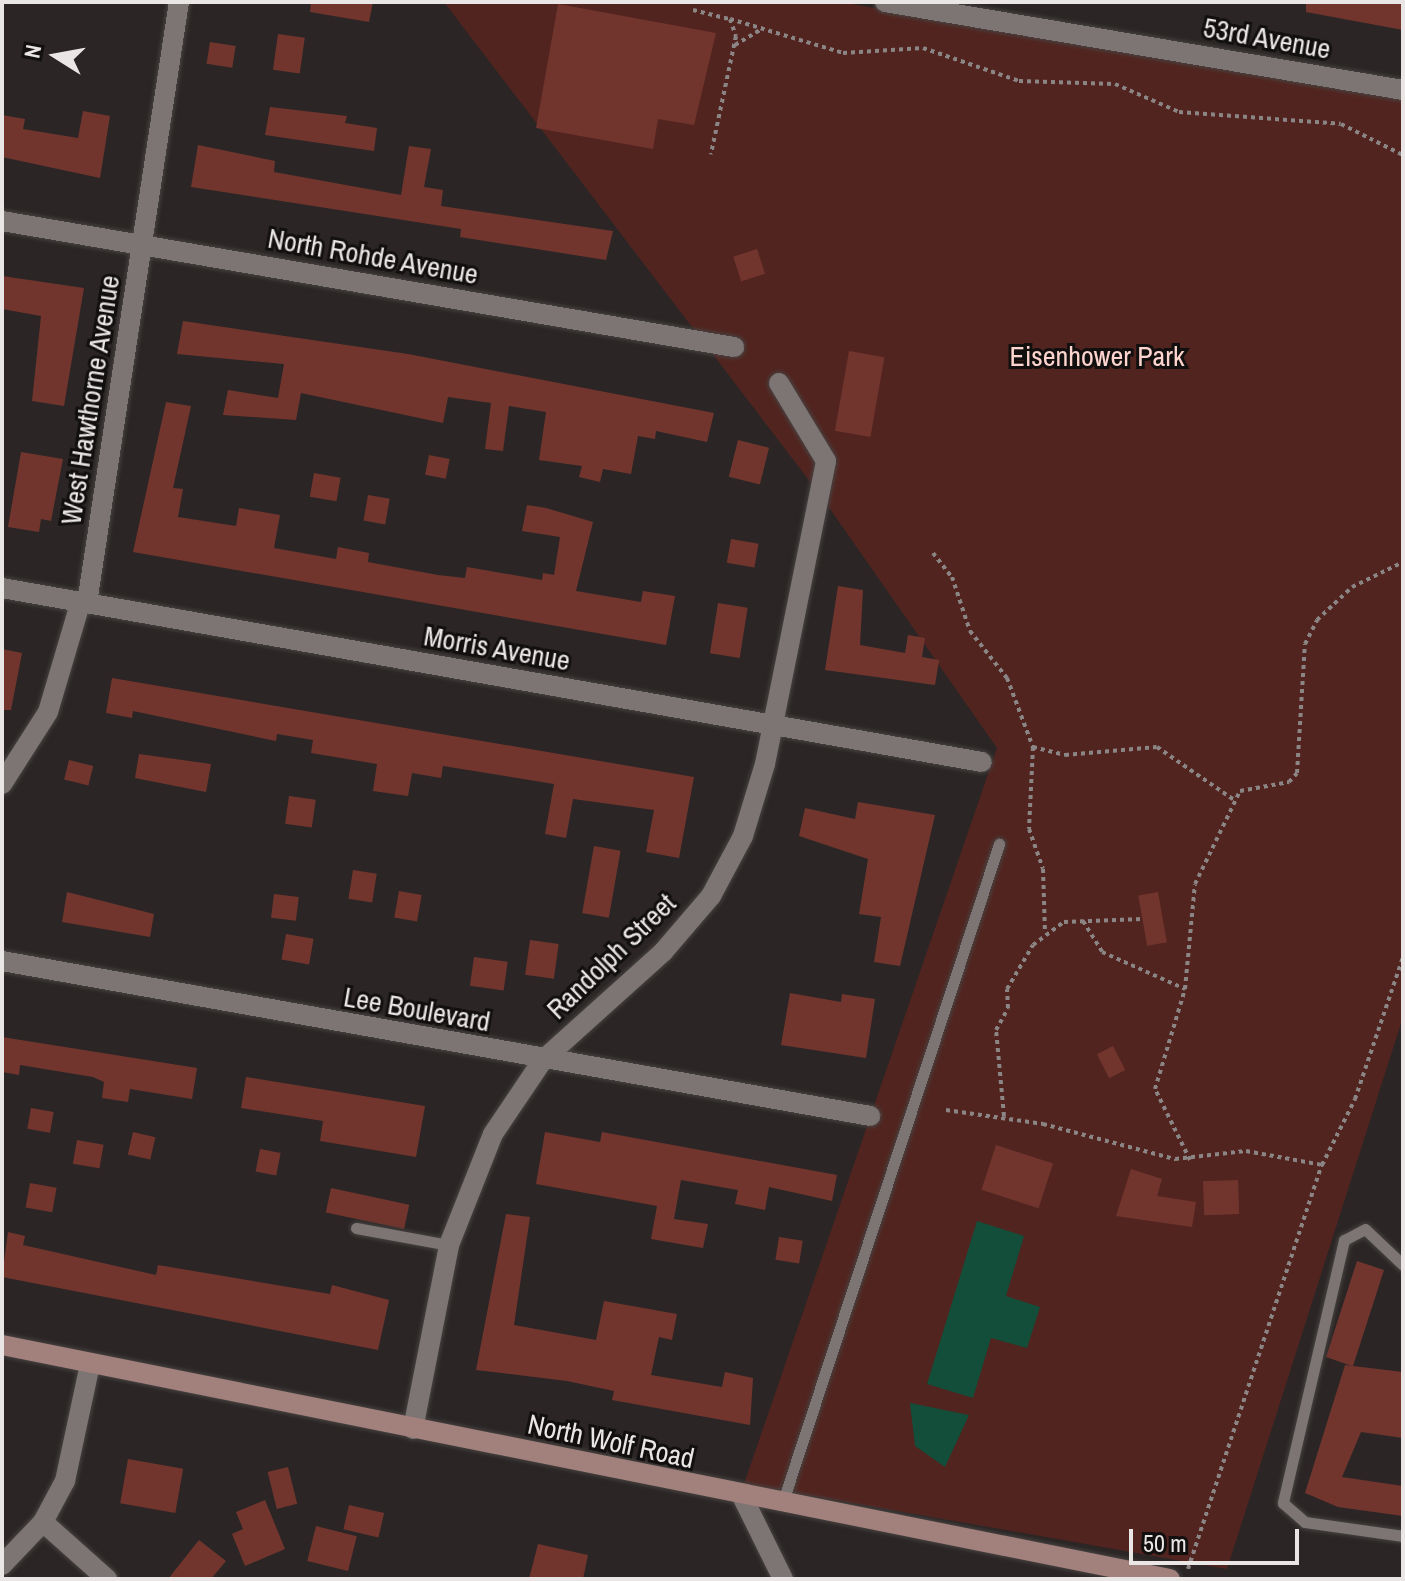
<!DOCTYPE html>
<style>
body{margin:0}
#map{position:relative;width:1405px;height:1581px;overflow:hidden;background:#2b2625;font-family:"Archivo Narrow",sans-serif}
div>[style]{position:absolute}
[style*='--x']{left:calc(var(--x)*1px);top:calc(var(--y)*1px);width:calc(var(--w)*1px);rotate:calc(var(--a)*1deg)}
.green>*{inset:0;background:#52241f}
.water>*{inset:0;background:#124e39}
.building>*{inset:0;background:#72352e;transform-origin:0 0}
.path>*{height:4px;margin-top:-2px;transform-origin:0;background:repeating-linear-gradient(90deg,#8b8685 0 4px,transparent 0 8px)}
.roads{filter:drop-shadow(0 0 2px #474342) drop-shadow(0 0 2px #474342)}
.service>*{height:11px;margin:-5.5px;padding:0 5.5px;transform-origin:5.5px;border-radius:5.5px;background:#7c7574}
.minor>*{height:20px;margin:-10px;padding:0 10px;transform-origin:10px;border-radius:10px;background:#7c7574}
.secondary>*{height:20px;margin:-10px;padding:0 10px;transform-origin:10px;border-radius:10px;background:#a2807c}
span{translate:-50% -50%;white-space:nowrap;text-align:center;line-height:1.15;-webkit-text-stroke:6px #120f0f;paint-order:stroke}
.street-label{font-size:28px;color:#eae6e5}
.park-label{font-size:28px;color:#fdd4ce}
.frame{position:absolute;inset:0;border:4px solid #eae6e5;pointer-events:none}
.north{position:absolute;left:16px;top:16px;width:80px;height:80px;-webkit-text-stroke:6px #120f0f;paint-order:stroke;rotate:281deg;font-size:22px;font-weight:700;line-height:32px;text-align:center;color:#eae6e5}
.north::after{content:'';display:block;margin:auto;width:28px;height:36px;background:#eae6e5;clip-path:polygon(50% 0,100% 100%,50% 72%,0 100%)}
.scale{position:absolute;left:1129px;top:1529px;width:170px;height:36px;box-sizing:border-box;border:4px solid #eae6e5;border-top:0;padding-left:10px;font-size:24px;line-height:28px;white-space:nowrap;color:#eae6e5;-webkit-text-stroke:6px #120f0f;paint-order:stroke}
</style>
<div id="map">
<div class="green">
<div style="clip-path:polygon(444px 2px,840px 2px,1403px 97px,1403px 1017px,1227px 1569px,744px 1484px,997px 748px,821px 496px)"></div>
</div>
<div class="water">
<div style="clip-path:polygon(977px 1221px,1024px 1236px,1006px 1296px,1040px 1307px,1027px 1348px,991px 1338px,973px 1398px,927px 1384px)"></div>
<div style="clip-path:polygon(910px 1403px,969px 1415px,945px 1467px,915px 1446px)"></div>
</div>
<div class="building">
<div style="clip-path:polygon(311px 2px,373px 2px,369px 22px,310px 12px)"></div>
<div style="clip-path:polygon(1306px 2px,1403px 2px,1403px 30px,1306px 12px)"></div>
<div style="clip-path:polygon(558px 4px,716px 33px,694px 125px,658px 119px,653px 149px,536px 128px)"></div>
<div style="left:278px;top:34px;width:27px;height:36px;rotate:8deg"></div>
<div style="left:210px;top:42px;width:26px;height:22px;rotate:9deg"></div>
<div style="clip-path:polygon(270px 107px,347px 116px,345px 123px,377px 128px,374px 151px,265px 135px)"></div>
<div style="clip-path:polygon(83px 111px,110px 116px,100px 178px,2px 157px,2px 115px,25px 119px,23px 129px,78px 138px)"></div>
<div style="clip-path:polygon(198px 145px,275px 161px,274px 172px,401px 195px,409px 146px,431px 149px,424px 187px,443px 190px,441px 206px,613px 231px,606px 260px,460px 237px,461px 229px,191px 187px)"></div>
<div style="left:757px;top:249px;width:26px;height:25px;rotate:72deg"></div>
<div style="clip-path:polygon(2px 276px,84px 288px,64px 406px,32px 401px,41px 316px,2px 309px)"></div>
<div style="clip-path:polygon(183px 321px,408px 354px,714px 413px,707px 442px,656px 431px,655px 439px,638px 436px,631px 474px,603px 469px,600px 482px,579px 477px,582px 466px,539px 460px,546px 412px,509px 406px,503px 451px,485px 449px,491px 403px,448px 397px,443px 423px,301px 393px,296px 420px,223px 415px,228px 390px,278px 398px,284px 364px,177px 354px)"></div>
<div style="left:849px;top:351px;width:36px;height:81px;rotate:10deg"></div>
<div style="clip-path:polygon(166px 402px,191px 406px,173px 488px,183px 489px,178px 517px,236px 526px,239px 508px,280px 515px,274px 548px,336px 559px,338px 547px,369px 553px,368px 562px,438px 575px,465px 578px,467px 567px,542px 580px,543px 573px,554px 575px,560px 537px,522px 531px,527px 505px,546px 508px,593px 522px,576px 591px,641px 602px,643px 591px,675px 596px,666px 645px,133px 552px)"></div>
<div style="left:738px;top:440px;width:32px;height:38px;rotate:14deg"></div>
<div style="clip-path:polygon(21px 452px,63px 459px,51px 521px,41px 519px,39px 532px,8px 527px)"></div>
<div style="left:429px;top:455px;width:21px;height:20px;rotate:11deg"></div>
<div style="left:314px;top:473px;width:27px;height:24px;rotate:10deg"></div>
<div style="left:368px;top:495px;width:22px;height:26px;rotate:10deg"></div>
<div style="left:731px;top:539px;width:28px;height:24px;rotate:10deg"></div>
<div style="clip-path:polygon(838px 586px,863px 590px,860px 645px,905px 653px,908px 635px,925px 638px,922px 657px,939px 660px,935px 685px,825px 670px)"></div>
<div style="left:718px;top:603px;width:30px;height:51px;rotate:9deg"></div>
<div style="clip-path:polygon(2px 649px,22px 653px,11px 710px,2px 710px)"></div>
<div style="clip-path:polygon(112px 678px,694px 777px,679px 858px,646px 852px,654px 810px,573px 799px,566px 838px,545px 834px,554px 784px,443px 766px,441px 778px,412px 773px,408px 796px,373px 791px,377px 764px,311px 753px,313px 740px,277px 734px,276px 741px,133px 711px,132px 718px,106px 713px)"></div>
<div style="clip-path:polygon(139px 754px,211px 764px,206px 792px,135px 778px)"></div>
<div style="left:69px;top:760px;width:25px;height:20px;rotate:14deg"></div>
<div style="left:289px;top:796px;width:27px;height:28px;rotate:8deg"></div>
<div style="clip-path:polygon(858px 802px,935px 815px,900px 966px,874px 962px,881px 917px,859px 914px,868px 859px,799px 836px,805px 808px,855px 819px)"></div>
<div style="left:594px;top:846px;width:27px;height:68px;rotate:10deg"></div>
<div style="left:353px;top:870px;width:24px;height:29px;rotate:9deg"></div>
<div style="left:399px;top:891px;width:23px;height:27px;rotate:10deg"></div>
<div style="clip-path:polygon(67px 892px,154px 914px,150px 937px,62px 922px)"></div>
<div style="left:1158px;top:892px;width:51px;height:20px;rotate:80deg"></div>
<div style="left:274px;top:894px;width:25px;height:24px;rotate:7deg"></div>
<div style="left:286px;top:934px;width:28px;height:26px;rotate:10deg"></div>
<div style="left:530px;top:940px;width:29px;height:35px;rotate:8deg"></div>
<div style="left:474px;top:957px;width:34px;height:29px;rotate:8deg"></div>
<div style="clip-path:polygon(790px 993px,841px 1002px,842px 994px,875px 999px,866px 1058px,781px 1045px)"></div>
<div style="clip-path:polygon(2px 1037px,197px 1068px,192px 1099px,130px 1089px,128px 1102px,102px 1098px,104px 1082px,93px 1077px,20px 1065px,19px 1075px,2px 1072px)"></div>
<div style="left:1113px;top:1046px;width:27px;height:18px;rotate:63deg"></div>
<div style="clip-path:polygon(246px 1077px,425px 1106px,416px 1157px,320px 1141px,323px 1121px,241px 1108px)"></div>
<div style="left:31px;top:1108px;width:23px;height:21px;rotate:10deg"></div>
<div style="left:133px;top:1132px;width:23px;height:23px;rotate:13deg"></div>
<div style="clip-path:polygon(545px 1132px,600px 1142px,602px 1132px,837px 1175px,832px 1201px,769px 1187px,765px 1210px,735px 1204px,738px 1190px,681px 1180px,674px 1219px,708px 1224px,703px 1248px,651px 1239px,657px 1206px,536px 1184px)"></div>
<div style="left:77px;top:1140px;width:27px;height:24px;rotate:10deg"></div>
<div style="left:996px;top:1145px;width:60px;height:47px;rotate:18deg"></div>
<div style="left:260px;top:1149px;width:21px;height:23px;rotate:11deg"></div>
<div style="clip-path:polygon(1131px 1169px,1162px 1179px,1157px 1196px,1196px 1202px,1192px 1227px,1116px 1216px)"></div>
<div style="left:1238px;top:1180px;width:34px;height:35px;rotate:88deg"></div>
<div style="left:30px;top:1183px;width:27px;height:25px;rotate:10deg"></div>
<div style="left:331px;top:1188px;width:80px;height:25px;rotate:12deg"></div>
<div style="clip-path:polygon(506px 1214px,530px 1217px,514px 1325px,596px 1340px,604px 1301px,677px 1314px,672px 1340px,659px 1337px,651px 1375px,722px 1387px,725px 1372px,753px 1378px,750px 1425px,612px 1400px,614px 1391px,567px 1381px,476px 1370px)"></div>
<div style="clip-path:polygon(8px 1232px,25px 1236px,23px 1245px,156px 1275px,158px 1265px,330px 1294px,332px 1285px,389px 1300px,378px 1350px,2px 1277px)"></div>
<div style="left:779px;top:1237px;width:24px;height:23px;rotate:9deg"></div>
<div style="clip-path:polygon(1357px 1261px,1384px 1270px,1353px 1366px,1403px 1372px,1403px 1438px,1361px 1432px,1342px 1477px,1403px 1486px,1403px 1516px,1338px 1507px,1305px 1493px,1345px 1365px,1352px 1366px,1326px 1357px)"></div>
<div style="left:128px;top:1459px;width:56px;height:45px;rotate:10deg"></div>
<div style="left:288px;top:1467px;width:38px;height:21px;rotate:76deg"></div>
<div style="clip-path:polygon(265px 1500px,285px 1549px,245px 1566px,232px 1534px,243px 1529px,236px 1512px)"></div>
<div style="left:349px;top:1505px;width:36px;height:25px;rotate:13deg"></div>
<div style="left:316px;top:1526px;width:42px;height:36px;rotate:14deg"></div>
<div style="clip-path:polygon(199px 1540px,226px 1561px,211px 1579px,168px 1579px)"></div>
<div style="clip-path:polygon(538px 1544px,588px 1555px,583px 1579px,529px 1579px)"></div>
</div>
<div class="path">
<div style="--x:693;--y:10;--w:38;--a:14"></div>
<div style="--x:730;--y:19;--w:18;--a:71"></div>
<div style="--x:736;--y:36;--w:121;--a:102"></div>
<div style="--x:730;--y:19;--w:118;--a:16.7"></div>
<div style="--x:843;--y:53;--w:80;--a:-3.6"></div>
<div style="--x:923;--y:48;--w:102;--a:19"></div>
<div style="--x:1019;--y:81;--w:96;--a:1.8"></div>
<div style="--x:1115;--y:84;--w:70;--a:23.6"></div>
<div style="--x:1179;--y:112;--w:162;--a:4.2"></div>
<div style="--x:1341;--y:124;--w:69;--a:26.6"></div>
<div style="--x:735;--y:45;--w:33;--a:-31"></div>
<div style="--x:933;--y:553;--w:31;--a:52"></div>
<div style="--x:952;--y:577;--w:57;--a:71.6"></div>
<div style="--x:970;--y:631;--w:60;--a:51.8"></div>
<div style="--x:1007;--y:678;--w:74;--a:69.4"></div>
<div style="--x:1033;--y:747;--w:33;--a:14"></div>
<div style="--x:1065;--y:755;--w:92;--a:-5"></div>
<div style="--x:1157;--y:747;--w:93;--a:34.5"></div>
<div style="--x:1033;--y:747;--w:82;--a:92.8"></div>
<div style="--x:1029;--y:829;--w:42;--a:70.7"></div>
<div style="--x:1043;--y:869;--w:63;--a:88.2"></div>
<div style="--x:1083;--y:921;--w:36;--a:58"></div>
<div style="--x:1102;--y:952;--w:91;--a:24"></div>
<div style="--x:946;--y:1110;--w:98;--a:8.2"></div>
<div style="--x:1043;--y:1124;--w:137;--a:14.9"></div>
<div style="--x:1175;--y:1159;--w:71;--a:-6.4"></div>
<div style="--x:1246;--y:1151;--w:77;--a:10.4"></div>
<div style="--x:1004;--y:1116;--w:86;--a:-95.3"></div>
<div style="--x:996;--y:1030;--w:25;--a:-61"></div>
<div style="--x:1008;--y:1008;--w:19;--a:-93"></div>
<div style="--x:1007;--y:989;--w:51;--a:-59.4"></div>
<div style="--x:1033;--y:945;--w:39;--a:-37"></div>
<div style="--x:1064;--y:922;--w:78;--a:-2.2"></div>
<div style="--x:1190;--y:1160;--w:79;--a:-116.2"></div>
<div style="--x:1155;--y:1089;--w:104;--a:-73.3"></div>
<div style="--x:1185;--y:989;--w:105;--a:-84.6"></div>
<div style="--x:1195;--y:884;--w:103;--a:-64.2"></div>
<div style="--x:1240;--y:791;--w:50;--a:-10.4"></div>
<div style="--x:1289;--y:782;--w:12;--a:-48"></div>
<div style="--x:1297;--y:773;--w:129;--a:-86.5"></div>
<div style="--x:1305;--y:644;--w:27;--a:-63"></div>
<div style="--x:1317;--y:620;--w:48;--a:-43.3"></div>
<div style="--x:1352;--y:587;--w:57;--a:-26.1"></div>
<div style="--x:1188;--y:1569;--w:426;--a:-71.7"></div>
<div style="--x:1322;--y:1165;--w:74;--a:-63.4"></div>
<div style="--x:1355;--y:1099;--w:150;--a:-71.3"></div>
</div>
<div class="roads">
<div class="service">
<div style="--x:356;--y:1228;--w:95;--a:10.4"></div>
<div style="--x:1403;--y:1265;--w:52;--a:-136.5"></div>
<div style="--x:1365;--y:1229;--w:24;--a:152"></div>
<div style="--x:1344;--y:1240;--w:270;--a:103.1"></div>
<div style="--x:1283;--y:1503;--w:29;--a:41"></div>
<div style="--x:1305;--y:1522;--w:99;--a:8.1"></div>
<div style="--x:782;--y:1504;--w:695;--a:-71.8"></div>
</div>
<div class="minor">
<div style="--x:885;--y:2;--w:525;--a:9.64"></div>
<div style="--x:2;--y:221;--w:743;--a:9.77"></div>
<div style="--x:2;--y:588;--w:995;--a:10.07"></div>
<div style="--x:2;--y:784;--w:85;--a:-57.4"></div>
<div style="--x:48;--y:712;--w:113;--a:-73.5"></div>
<div style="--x:80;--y:604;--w:7;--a:-8"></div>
<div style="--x:87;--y:603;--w:608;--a:-81.3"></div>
<div style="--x:2;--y:961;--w:882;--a:10.12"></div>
<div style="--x:413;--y:1429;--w:187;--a:-78.9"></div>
<div style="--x:449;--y:1245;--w:119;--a:-68.4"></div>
<div style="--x:493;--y:1134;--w:89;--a:-56"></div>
<div style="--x:543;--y:1060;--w:161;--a:-42"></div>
<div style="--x:663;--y:952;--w:74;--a:-49.4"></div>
<div style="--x:711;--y:896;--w:68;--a:-61.9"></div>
<div style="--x:743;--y:836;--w:75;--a:-73"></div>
<div style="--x:765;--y:764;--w:309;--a:-78.6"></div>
<div style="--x:826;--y:461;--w:91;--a:-121.1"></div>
<div style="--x:742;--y:1496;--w:93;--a:63.7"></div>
<div style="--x:43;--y:1522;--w:86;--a:41.7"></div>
<div style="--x:2;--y:1565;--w:59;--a:-46.4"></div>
<div style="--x:43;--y:1522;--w:47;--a:-61.8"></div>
<div style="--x:65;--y:1481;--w:120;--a:-77.9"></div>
</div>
<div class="secondary">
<div style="--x:2;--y:1345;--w:1191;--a:11.33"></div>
</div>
</div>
<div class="street-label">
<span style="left:1267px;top:38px;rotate:10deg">53rd Avenue</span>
<span style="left:373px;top:256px;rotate:10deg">North Rohde Avenue</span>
<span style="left:90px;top:400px;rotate:-81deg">West Hawthorne Avenue</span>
<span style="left:497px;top:648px;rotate:10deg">Morris Avenue</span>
<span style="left:611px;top:956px;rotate:-44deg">Randolph Street</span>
<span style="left:417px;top:1009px;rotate:10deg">Lee Boulevard</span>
<span style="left:611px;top:1441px;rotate:12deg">North Wolf Road</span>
</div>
<div class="park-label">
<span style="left:1097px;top:356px">Eisenhower Park</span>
</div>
<div class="frame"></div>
<div class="north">N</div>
<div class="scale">50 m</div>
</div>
